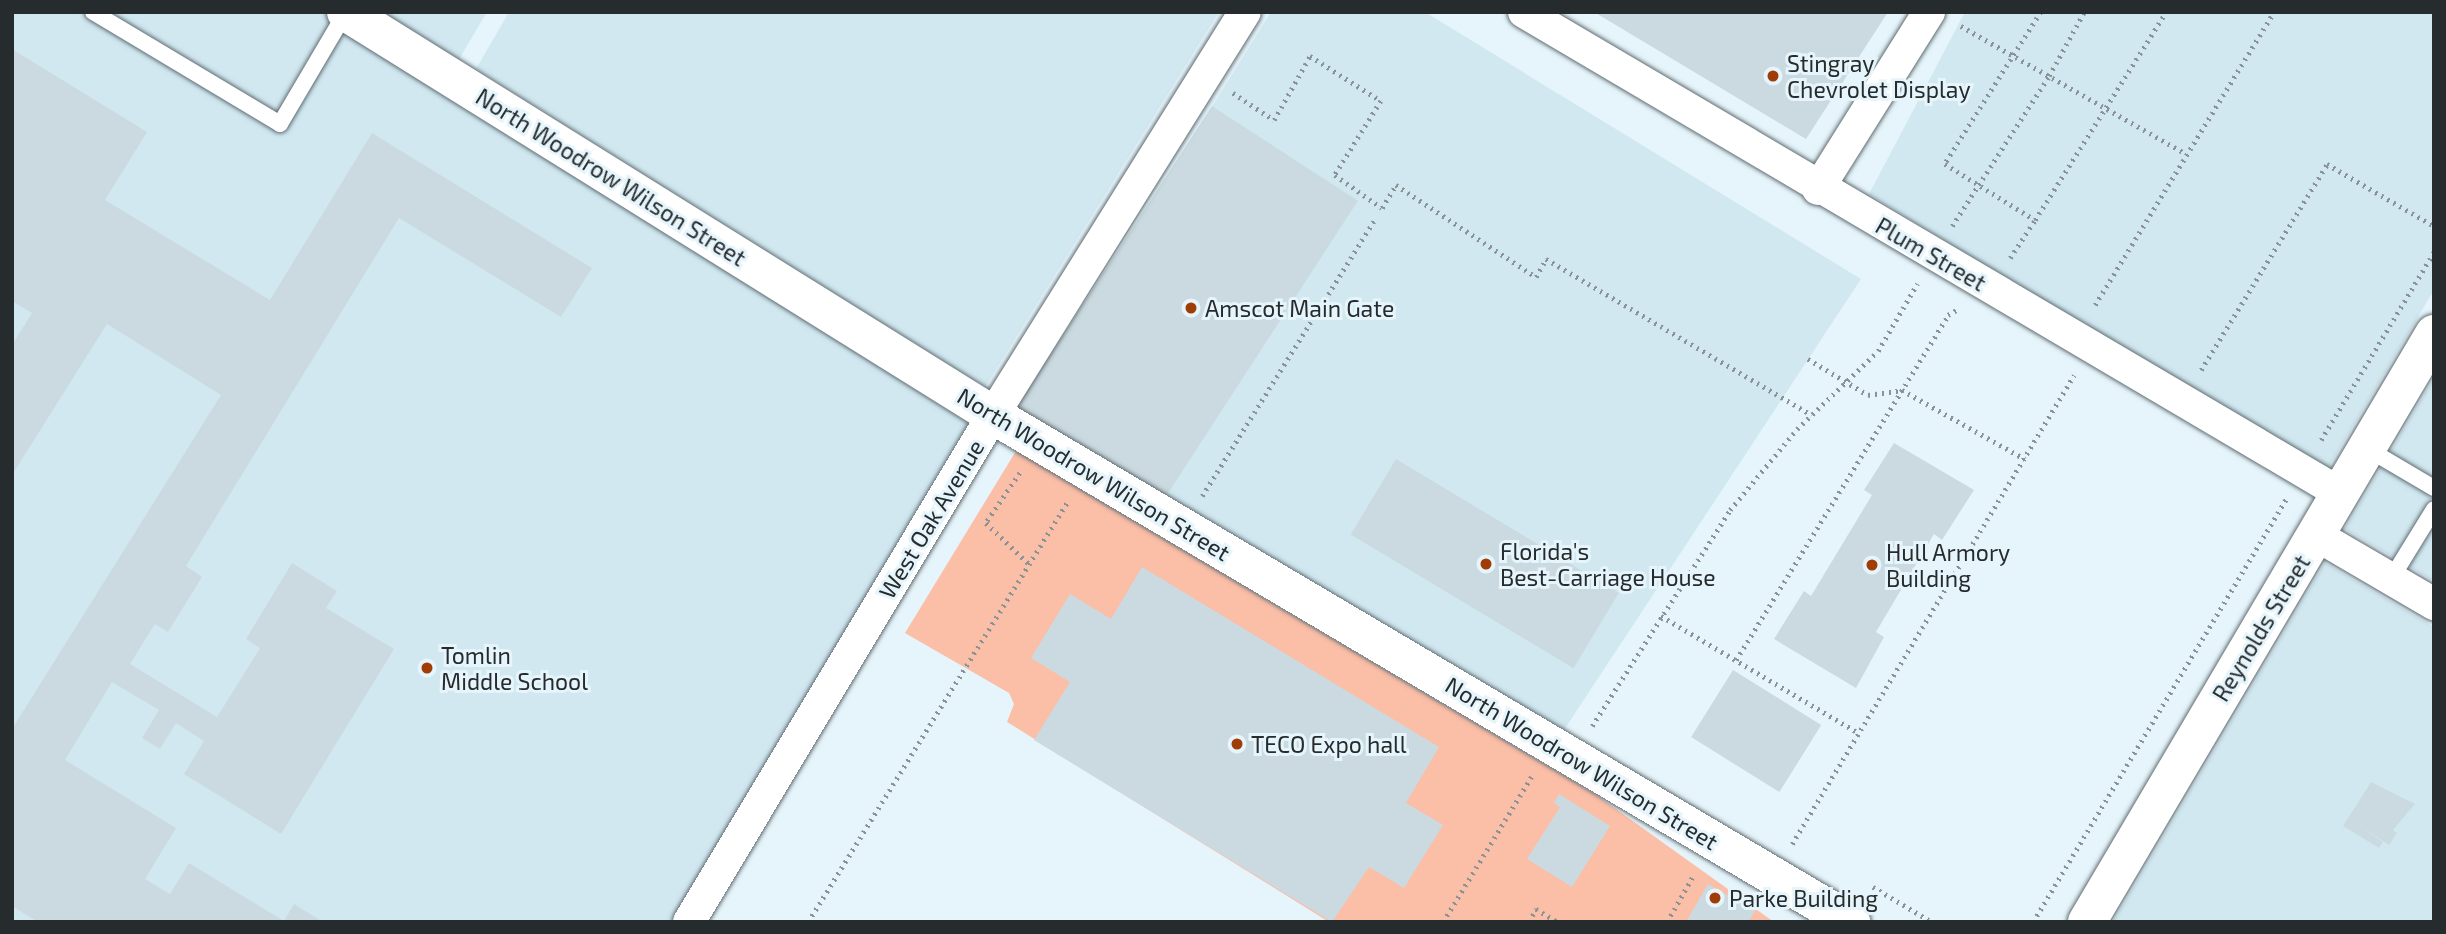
<!DOCTYPE html>
<style>
body{margin:0}
#map{position:relative;width:2446px;height:934px;overflow:hidden;background:#e6f5fb;font-family:"Exo 2",sans-serif}
div>[style]{position:absolute}
[style*='--x']{left:calc(var(--x)*1px);top:calc(var(--y)*1px);width:calc(var(--w)*1px);rotate:calc(var(--a)*1deg)}
.built>*{inset:0;background:#d1e8f1}
.green>*{inset:0;background:#fbbea7}
.building>*{inset:0;background:#cbdae0;transform-origin:0 0}
.path>*{height:4.5px;margin-top:-2.25px;transform-origin:0;background:repeating-linear-gradient(90deg,#899397 0 2px,transparent 0 7px)}
.roads{filter:drop-shadow(0 0 2px #606d72) drop-shadow(0 0 2px #606d72)}
.service>*{height:16px;margin:-8px;padding:0 8px;transform-origin:8px;border-radius:8px;background:#fff}
.minor>*{height:32px;margin:-16px;padding:0 16px;transform-origin:16px;border-radius:16px;background:#fff}
.tertiary>*{height:38px;margin:-19px;padding:0 19px;transform-origin:19px;border-radius:19px;background:#fff}
.secondary>*{height:38px;margin:-19px;padding:0 19px;transform-origin:19px;border-radius:19px;background:#fff}
.dots>*{width:19px;height:19px;translate:-50% -50%;box-sizing:border-box;border:4px solid #e6f5fb;border-radius:50%}
span{translate:-50% -50%;white-space:nowrap;text-align:center;line-height:1.15;-webkit-text-stroke:6px #e6f5fb;paint-order:stroke}
.poi-label{font-size:23px;color:#262b2d}
.left{translate:0 -50%;text-align:left}
.street-label{font-size:23px;color:#262b2d}
.frame{position:absolute;inset:0;border:14px solid #262b2d;pointer-events:none}
</style>
<div id="map">
<div class="built">
<div style="clip-path:polygon(12px 12px,487px 12px,449px 76px,993px 415px,691px 922px,12px 922px)"></div>
<div style="clip-path:polygon(509px 12px,1219px 12px,985px 387px,476px 69px)"></div>
<div style="clip-path:polygon(1271px 12px,1425px 12px,1861px 279px,1564px 730px,1023px 410px)"></div>
<div style="clip-path:polygon(1965px 12px,2434px 12px,2434px 290px,2325px 473px,1869px 194px)"></div>
<div style="clip-path:polygon(2434px 378px,2434px 581px,2345px 529px)"></div>
<div style="clip-path:polygon(2325px 563px,2434px 627px,2434px 922px,2113px 922px)"></div>
</div>
<div class="green">
<div style="clip-path:polygon(1016px 451px,1595px 794px,1774px 922px,1329px 922px,1007px 722px,1014px 704px,1009px 693px,905px 633px)"></div>
</div>
<div class="building">
<div style="clip-path:polygon(1594px 12px,1888px 12px,1806px 139px)"></div>
<div style="clip-path:polygon(12px 49px,147px 132px,105px 200px,270px 300px,372px 133px,592px 268px,561px 317px,399px 218px,186px 566px,202px 577px,168px 632px,155px 624px,130px 664px,217px 717px,260px 648px,246px 639px,292px 563px,337px 591px,326px 608px,394px 649px,281px 834px,184px 774px,204px 741px,176px 723px,160px 749px,142px 738px,159px 710px,112px 682px,65px 760px,176px 828px,145px 879px,170px 894px,189px 863px,284px 921px,294px 904px,323px 922px,38px 922px,12px 906px,12px 729px,221px 395px,107px 324px,12px 475px,12px 345px,32px 313px,12px 301px)"></div>
<div style="left:1212px;top:106px;width:174px;height:363px;rotate:33deg"></div>
<div style="clip-path:polygon(1894px 443px,1974px 490px,1942px 540px,1934px 534px,1876px 632px,1884px 637px,1856px 688px,1774px 639px,1804px 591px,1811px 596px,1872px 495px,1864px 490px)"></div>
<div style="left:1396px;top:459px;width:260px;height:88px;rotate:31deg"></div>
<div style="clip-path:polygon(1142px 567px,1439px 747px,1406px 803px,1443px 825px,1404px 888px,1369px 867px,1332px 922px,1034px 740px,1070px 682px,1031px 658px,1070px 594px,1111px 619px)"></div>
<div style="left:1733px;top:670px;width:104px;height:79px;rotate:32deg"></div>
<div style="clip-path:polygon(2371px 782px,2415px 804px,2393px 830px,2397px 833px,2389px 845px,2354px 822px,2383px 842px,2379px 848px,2343px 826px)"></div>
<div style="clip-path:polygon(1559px 794px,1610px 826px,1572px 887px,1527px 859px,1560px 807px,1554px 803px)"></div>
<div style="clip-path:polygon(1708px 884px,1755px 911px,1748px 922px,1686px 922px)"></div>
</div>
<div class="path">
<div style="--x:2041;--y:12;--w:180;--a:122.3"></div>
<div style="--x:1945;--y:164;--w:106;--a:31.9"></div>
<div style="--x:2035;--y:220;--w:246;--a:-57.8"></div>
<div style="--x:1961;--y:26;--w:259;--a:29.6"></div>
<div style="--x:1233;--y:93;--w:49;--a:33.4"></div>
<div style="--x:1274;--y:120;--w:73;--a:-60.6"></div>
<div style="--x:1310;--y:56;--w:84;--a:32.4"></div>
<div style="--x:1381;--y:101;--w:87;--a:121.9"></div>
<div style="--x:1335;--y:175;--w:57;--a:35.1"></div>
<div style="--x:1382;--y:208;--w:27;--a:-59"></div>
<div style="--x:1396;--y:185;--w:168;--a:33.3"></div>
<div style="--x:1536;--y:277;--w:21;--a:-61"></div>
<div style="--x:1546;--y:259;--w:308;--a:30.4"></div>
<div style="--x:1952;--y:226;--w:179;--a:-57.1"></div>
<div style="--x:2049;--y:76;--w:73;--a:-61.3"></div>
<div style="--x:2010;--y:258;--w:45;--a:-56.7"></div>
<div style="--x:2095;--y:305;--w:343;--a:-58.6"></div>
<div style="--x:1808;--y:359;--w:70;--a:31"></div>
<div style="--x:1868;--y:395;--w:34;--a:-8"></div>
<div style="--x:1902;--y:390;--w:141;--a:29.3"></div>
<div style="--x:2201;--y:370;--w:241;--a:-58.5"></div>
<div style="--x:2327;--y:164;--w:124;--a:30.1"></div>
<div style="--x:2321;--y:440;--w:219;--a:-59"></div>
<div style="--x:1020;--y:473;--w:60;--a:124.2"></div>
<div style="--x:986;--y:523;--w:59;--a:43.6"></div>
<div style="--x:1202;--y:496;--w:328;--a:-58"></div>
<div style="--x:1661;--y:616;--w:230;--a:30.6"></div>
<div style="--x:1736;--y:660;--w:405;--a:-58.4"></div>
<div style="--x:1948;--y:315;--w:12;--a:-31"></div>
<div style="--x:1592;--y:726;--w:256;--a:-57.4"></div>
<div style="--x:1730;--y:510;--w:105;--a:-50.4"></div>
<div style="--x:1797;--y:429;--w:112;--a:-43.9"></div>
<div style="--x:1878;--y:351;--w:78;--a:-59.8"></div>
<div style="--x:1792;--y:844;--w:547;--a:-58.98"></div>
<div style="--x:1873;--y:887;--w:69;--a:30.7"></div>
<div style="--x:808;--y:922;--w:493;--a:-58.3"></div>
<div style="--x:1443;--y:922;--w:170;--a:-58.7"></div>
<div style="--x:1529;--y:922;--w:15;--a:-62"></div>
<div style="--x:1536;--y:909;--w:26;--a:31"></div>
<div style="--x:1667;--y:922;--w:55;--a:-60.6"></div>
<div style="--x:2033;--y:922;--w:493;--a:-59.1"></div>
</div>
<div class="roads">
<div class="service">
<div style="--x:93;--y:12;--w:218;--a:30.9"></div>
<div style="--x:280;--y:124;--w:130;--a:-59.5"></div>
<div style="--x:2366;--y:448;--w:79;--a:30.5"></div>
<div style="--x:2391;--y:579;--w:82;--a:-58.4"></div>
</div>
<div class="minor">
<div style="--x:1524;--y:12;--w:947;--a:30.52"></div>
<div style="--x:1818;--y:189;--w:209;--a:-57.9"></div>
<div style="--x:2316;--y:535;--w:137;--a:30.3"></div>
<div style="--x:689;--y:922;--w:591;--a:-59.05"></div>
<div style="--x:993;--y:415;--w:475;--a:-58"></div>
</div>
<div class="tertiary">
<div style="--x:346;--y:12;--w:762;--a:31.92"></div>
<div style="--x:993;--y:415;--w:997;--a:30.58"></div>
</div>
<div class="secondary">
<div style="--x:2087;--y:922;--w:683;--a:-59.45"></div>
</div>
</div>
<div class="dots">
<div style="left:1773px;top:76px;background:#a03c05"></div>
<div style="left:1191px;top:308px;background:#a03c05"></div>
<div style="left:1486px;top:564px;background:#a03c05"></div>
<div style="left:1872px;top:565px;background:#a03c05"></div>
<div style="left:427px;top:668px;background:#a03c05"></div>
<div style="left:1237px;top:744px;background:#a03c05"></div>
<div style="left:1715px;top:898px;background:#a03c05"></div>
</div>
<div class="poi-label">
<span class="left" style="left:1787px;top:76px">Stingray<br>Chevrolet Display</span>
<span class="left" style="left:1205px;top:308px">Amscot Main Gate</span>
<span class="left" style="left:1500px;top:564px">Florida's<br>Best-Carriage House</span>
<span class="left" style="left:1886px;top:565px">Hull Armory<br>Building</span>
<span class="left" style="left:441px;top:668px">Tomlin<br>Middle School</span>
<span class="left" style="left:1251px;top:744px">TECO Expo hall</span>
<span class="left" style="left:1729px;top:898px">Parke Building</span>
</div>
<div class="street-label">
<span style="left:611px;top:177px;rotate:32deg">North Woodrow Wilson Street</span>
<span style="left:1931px;top:254px;rotate:30deg">Plum Street</span>
<span style="left:1094px;top:474px;rotate:31deg">North Woodrow Wilson Street</span>
<span style="left:931px;top:519px;rotate:-59deg">West Oak Avenue</span>
<span style="left:2261px;top:628px;rotate:-59deg">Reynolds Street</span>
<span style="left:1582px;top:763px;rotate:31deg">North Woodrow Wilson Street</span>
</div>
<div class="frame"></div>
</div>
